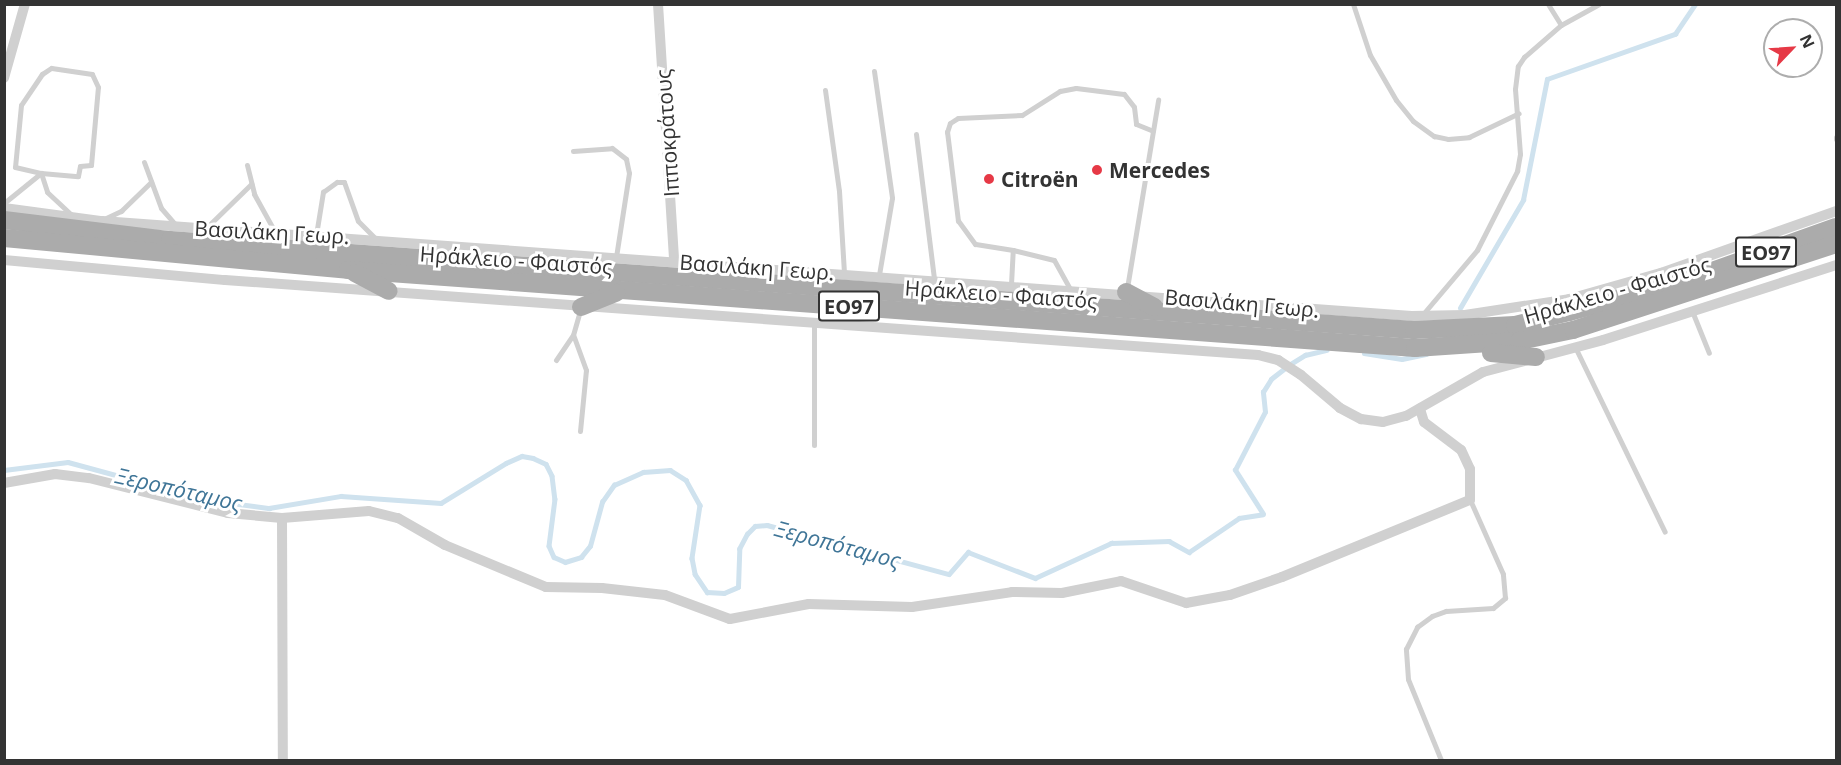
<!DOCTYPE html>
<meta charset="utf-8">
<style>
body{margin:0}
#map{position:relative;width:1841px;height:765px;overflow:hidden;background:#fff;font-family:"Open Sans",sans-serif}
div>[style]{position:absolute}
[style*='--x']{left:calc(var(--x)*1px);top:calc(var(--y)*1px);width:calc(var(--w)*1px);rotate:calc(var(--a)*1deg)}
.stream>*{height:4.5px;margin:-2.25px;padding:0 2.25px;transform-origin:2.25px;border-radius:2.25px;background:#cfe2ee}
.lane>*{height:5px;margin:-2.5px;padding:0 2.5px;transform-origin:2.5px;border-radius:2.5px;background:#d0d0d0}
.street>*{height:10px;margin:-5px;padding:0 5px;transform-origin:5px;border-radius:5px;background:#d0d0d0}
.primary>*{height:18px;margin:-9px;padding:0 9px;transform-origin:9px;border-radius:9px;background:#ababab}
.dots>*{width:16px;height:16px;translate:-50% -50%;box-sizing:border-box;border:3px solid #fff;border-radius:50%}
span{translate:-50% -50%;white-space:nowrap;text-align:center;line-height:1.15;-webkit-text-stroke:6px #fff;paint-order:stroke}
.shield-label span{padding:2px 4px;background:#fff;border:2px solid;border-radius:4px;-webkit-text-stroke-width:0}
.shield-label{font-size:20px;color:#333;font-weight:700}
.street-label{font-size:21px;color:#333}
.poi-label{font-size:21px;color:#333;font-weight:700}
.left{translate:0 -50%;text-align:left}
.water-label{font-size:22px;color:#3f7597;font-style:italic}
.frame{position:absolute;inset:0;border:6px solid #333;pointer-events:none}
.north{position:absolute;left:1763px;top:18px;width:60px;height:60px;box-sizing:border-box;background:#fff;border:2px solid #adadad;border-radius:50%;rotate:65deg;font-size:16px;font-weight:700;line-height:24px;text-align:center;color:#333}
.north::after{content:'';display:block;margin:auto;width:21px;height:27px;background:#e63946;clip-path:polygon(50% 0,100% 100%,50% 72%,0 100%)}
</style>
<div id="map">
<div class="stream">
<div style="--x:1821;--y:4;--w:5;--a:0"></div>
<div style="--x:1460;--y:308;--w:125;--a:-59.7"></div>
<div style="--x:1523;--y:200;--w:123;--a:-78.8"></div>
<div style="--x:1547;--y:79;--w:136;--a:-19.4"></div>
<div style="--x:1675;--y:34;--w:36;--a:-56"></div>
<div style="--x:1364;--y:353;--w:38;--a:9"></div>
<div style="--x:1402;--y:359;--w:25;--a:-12"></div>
<div style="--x:4;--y:470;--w:64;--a:-7.1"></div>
<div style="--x:68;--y:462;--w:145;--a:15.2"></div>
<div style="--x:208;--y:500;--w:62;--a:7.5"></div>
<div style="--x:269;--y:508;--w:73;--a:-9.5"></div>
<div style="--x:341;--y:496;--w:100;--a:4"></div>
<div style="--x:441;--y:503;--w:76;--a:-31.6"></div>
<div style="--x:506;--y:463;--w:17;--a:-24"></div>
<div style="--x:522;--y:456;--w:11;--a:10"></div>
<div style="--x:533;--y:458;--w:14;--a:25"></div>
<div style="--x:546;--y:464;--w:13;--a:63"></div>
<div style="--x:552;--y:476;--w:23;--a:83"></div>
<div style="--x:555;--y:499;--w:47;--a:97.3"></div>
<div style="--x:549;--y:546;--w:12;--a:66"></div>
<div style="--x:554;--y:557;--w:12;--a:24"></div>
<div style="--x:565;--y:562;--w:17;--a:-17"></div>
<div style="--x:581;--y:557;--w:14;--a:-51"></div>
<div style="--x:590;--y:546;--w:46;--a:-74.7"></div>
<div style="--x:602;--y:502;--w:21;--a:-55"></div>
<div style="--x:614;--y:485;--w:32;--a:-24"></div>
<div style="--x:643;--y:472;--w:27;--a:-4"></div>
<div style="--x:670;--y:470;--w:19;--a:32"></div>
<div style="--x:686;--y:480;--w:29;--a:61"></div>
<div style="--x:700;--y:505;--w:54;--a:98.6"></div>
<div style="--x:692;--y:558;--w:16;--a:79"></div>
<div style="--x:695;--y:574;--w:22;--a:56"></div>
<div style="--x:707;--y:592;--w:17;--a:3"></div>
<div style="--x:724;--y:593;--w:15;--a:-23"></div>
<div style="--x:738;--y:587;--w:38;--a:-88"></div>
<div style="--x:739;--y:549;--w:17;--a:-62"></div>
<div style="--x:747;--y:534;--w:11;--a:-45"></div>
<div style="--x:755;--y:526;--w:12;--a:-5"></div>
<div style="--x:767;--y:525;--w:188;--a:15.1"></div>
<div style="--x:949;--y:574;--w:29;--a:-49"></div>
<div style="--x:968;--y:552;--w:72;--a:21.2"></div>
<div style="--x:1035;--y:578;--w:84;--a:-24.7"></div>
<div style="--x:1111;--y:543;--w:58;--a:-2"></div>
<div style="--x:1169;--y:541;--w:23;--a:29"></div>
<div style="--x:1189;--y:552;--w:60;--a:-34.2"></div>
<div style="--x:1239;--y:518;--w:24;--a:-9"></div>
<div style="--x:1263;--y:514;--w:52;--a:-122.5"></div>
<div style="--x:1235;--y:470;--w:65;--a:-62.7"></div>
<div style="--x:1265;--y:412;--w:20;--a:-96"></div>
<div style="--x:1263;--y:392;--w:15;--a:-58"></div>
<div style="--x:1271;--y:379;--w:23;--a:-38"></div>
<div style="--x:1289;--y:365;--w:19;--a:-32"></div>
<div style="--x:1305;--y:355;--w:22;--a:-13"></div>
</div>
<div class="lane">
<div style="--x:1353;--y:4;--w:54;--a:71.6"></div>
<div style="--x:1370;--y:55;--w:52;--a:60"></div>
<div style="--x:1396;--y:100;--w:27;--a:51"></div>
<div style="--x:1413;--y:121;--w:26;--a:36"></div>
<div style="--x:1434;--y:136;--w:14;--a:12"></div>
<div style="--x:1448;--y:139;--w:21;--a:-5"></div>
<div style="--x:1469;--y:137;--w:55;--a:-25.6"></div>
<div style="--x:1561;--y:25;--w:43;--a:-28.9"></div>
<div style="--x:874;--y:71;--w:128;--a:81.9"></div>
<div style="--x:892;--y:198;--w:78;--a:99.6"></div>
<div style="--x:825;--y:90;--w:102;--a:82.1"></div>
<div style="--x:839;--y:191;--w:82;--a:86.5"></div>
<div style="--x:916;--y:134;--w:146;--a:82.9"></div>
<div style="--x:1836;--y:137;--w:2;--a:90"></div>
<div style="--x:573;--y:151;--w:39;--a:-4"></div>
<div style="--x:612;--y:148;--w:18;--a:38"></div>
<div style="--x:626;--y:159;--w:14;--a:78"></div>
<div style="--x:629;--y:173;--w:85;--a:98.8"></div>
<div style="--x:144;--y:162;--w:49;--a:69.7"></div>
<div style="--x:161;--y:208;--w:21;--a:49"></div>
<div style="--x:247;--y:165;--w:30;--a:76"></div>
<div style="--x:254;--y:194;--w:43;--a:61.1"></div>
<div style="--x:41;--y:173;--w:20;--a:72"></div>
<div style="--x:47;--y:192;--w:33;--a:43"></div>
<div style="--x:4;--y:203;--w:48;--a:-39"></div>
<div style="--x:41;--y:173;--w:37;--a:5"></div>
<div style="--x:78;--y:176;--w:10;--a:-79"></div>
<div style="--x:80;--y:166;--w:11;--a:-5"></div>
<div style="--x:91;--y:165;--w:78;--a:-84.9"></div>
<div style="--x:98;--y:87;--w:14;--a:-115"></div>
<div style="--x:92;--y:74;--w:41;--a:-171.7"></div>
<div style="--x:51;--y:68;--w:11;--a:146"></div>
<div style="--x:42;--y:74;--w:37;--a:124"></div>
<div style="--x:21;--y:105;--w:62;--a:95.5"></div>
<div style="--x:15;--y:167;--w:27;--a:13"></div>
<div style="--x:106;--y:218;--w:17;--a:-25"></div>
<div style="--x:121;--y:211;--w:42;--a:-44"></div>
<div style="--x:207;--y:227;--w:62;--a:-44.3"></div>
<div style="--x:316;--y:235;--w:44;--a:-80.8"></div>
<div style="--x:323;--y:192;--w:17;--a:-36"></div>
<div style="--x:337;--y:182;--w:7;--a:0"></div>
<div style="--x:344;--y:182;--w:41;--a:70.3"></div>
<div style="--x:358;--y:221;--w:24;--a:45"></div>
<div style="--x:1013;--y:250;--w:42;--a:13.7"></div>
<div style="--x:1054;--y:260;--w:33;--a:61"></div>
<div style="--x:1011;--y:284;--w:34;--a:-87"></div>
<div style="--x:1013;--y:250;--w:38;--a:-171"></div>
<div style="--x:975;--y:244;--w:29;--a:-126"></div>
<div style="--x:958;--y:221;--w:90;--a:-97"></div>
<div style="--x:947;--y:132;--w:9;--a:-72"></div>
<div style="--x:950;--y:123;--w:9;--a:-32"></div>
<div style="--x:958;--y:118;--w:64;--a:-2.7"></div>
<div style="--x:1022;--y:115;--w:45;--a:-32.3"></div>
<div style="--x:1060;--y:91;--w:16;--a:-11"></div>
<div style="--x:1076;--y:88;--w:48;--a:7.1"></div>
<div style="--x:1124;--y:94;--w:16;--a:52"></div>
<div style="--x:1134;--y:107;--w:17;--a:83"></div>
<div style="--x:1136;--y:124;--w:18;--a:22"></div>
<div style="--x:1127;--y:288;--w:191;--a:-80.6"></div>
<div style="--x:1692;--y:311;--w:45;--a:68"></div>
<div style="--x:1423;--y:314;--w:84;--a:-49.8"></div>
<div style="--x:1477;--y:250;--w:89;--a:-63.1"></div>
<div style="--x:1517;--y:171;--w:17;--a:-80"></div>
<div style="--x:1520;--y:154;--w:65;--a:-94.4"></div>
<div style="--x:1515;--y:89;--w:23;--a:-83"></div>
<div style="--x:1518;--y:66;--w:11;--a:-56"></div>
<div style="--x:1524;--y:57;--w:49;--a:-40.9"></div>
<div style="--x:1561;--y:25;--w:25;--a:-122"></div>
<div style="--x:814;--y:323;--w:122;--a:90"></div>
<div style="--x:1576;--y:349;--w:203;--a:64.1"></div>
<div style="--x:556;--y:360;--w:30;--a:-56"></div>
<div style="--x:580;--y:431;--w:61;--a:-84.4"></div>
<div style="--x:586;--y:370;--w:37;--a:-110"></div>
<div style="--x:573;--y:335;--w:25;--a:-74"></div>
<div style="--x:1441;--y:760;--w:87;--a:-112.2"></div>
<div style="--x:1408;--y:679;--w:30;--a:-94"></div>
<div style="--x:1406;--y:649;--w:25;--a:-63"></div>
<div style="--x:1417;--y:627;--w:19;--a:-36"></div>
<div style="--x:1432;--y:616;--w:15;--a:-20"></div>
<div style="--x:1446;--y:611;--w:47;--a:-3.7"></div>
<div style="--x:1493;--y:608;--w:16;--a:-40"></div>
<div style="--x:1505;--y:598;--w:24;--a:-95"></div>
<div style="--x:1503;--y:574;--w:81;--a:-114"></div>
</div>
<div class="street">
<div style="--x:658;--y:4;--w:257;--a:86.4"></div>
<div style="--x:4;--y:78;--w:77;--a:-74.2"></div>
<div style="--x:4;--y:208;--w:99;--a:7.6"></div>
<div style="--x:102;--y:221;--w:1313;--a:4.15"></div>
<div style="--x:1412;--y:316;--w:53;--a:-1.1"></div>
<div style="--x:1465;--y:315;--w:105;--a:-8.7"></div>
<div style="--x:1569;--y:299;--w:96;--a:-15.8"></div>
<div style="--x:1661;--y:273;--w:186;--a:-19.5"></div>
<div style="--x:4;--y:260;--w:222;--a:5.2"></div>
<div style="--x:225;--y:280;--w:1036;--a:4.15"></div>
<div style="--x:1258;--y:355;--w:21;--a:14"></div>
<div style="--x:1278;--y:360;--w:27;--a:33"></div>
<div style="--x:1301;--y:375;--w:51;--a:40.2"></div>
<div style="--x:1340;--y:408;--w:24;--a:28"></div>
<div style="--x:1361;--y:419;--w:22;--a:8"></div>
<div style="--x:1383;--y:422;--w:24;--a:-15"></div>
<div style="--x:1406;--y:416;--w:89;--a:-29.7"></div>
<div style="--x:1483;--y:372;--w:124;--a:-14.9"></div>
<div style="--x:1603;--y:340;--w:245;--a:-17.8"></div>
<div style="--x:4;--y:483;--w:52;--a:-10"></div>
<div style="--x:55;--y:474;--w:34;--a:7"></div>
<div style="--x:89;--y:478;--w:143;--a:14.1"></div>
<div style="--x:228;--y:513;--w:54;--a:5.3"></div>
<div style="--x:282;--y:518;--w:87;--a:-4.6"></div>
<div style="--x:369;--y:511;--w:30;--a:14"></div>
<div style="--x:398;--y:518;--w:54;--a:29.9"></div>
<div style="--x:445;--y:545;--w:109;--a:22.6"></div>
<div style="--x:546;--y:587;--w:56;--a:1"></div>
<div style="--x:602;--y:588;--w:63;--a:6.3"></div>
<div style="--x:665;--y:595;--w:69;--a:20.3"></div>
<div style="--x:730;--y:619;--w:80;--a:-10.8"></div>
<div style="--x:809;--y:604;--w:103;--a:1.7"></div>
<div style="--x:912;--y:607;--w:101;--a:-8.5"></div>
<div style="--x:1012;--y:592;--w:50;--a:1.1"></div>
<div style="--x:1062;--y:593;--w:60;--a:-11.5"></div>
<div style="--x:1121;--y:581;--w:69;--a:18.7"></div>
<div style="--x:1186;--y:603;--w:45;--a:-10.3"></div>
<div style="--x:1230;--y:595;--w:55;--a:-19.1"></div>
<div style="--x:1282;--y:577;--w:203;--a:-22.3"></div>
<div style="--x:1470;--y:500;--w:31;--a:-90"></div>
<div style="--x:1470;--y:469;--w:21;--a:-115"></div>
<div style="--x:1461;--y:450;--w:46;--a:-142.9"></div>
<div style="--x:1424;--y:422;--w:14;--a:-107"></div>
<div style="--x:282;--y:518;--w:242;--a:89.8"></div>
</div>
<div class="primary">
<div style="--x:4;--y:220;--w:167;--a:6.9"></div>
<div style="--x:170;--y:240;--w:1247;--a:4.14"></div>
<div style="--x:1414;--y:330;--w:101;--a:-2.8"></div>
<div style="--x:1515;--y:325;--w:56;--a:-13.5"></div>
<div style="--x:1569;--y:312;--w:119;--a:-15.1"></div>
<div style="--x:1684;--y:281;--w:161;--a:-19.6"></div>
<div style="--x:4;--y:238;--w:345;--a:5.3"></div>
<div style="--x:348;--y:270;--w:1070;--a:4.18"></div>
<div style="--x:1415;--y:348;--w:104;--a:-3.9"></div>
<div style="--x:1519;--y:341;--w:55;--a:-11.5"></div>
<div style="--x:1573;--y:330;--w:277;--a:-18.1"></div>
<div style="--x:355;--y:273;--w:38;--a:28"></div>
<div style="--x:1126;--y:292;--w:32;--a:28"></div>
<div style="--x:581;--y:307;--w:38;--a:-22"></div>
<div style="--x:1491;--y:353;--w:45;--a:5.1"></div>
</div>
<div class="dots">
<div style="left:1097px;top:170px;background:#e63946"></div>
<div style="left:989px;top:179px;background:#e63946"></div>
</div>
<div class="shield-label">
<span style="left:1766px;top:252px">ΕΟ97</span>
<span style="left:849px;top:306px">ΕΟ97</span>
</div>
<div class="street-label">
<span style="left:667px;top:133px;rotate:-94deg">Ιπποκράτους</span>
<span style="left:272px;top:232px;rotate:3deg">Βασιλάκη Γεωρ.</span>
<span style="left:516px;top:260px;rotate:4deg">Ηράκλειο - Φαιστός</span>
<span style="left:757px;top:267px;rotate:4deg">Βασιλάκη Γεωρ.</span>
<span style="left:1617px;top:290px;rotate:-16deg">Ηράκλειο - Φαιστός</span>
<span style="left:1001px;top:294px;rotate:4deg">Ηράκλειο - Φαιστός</span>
<span style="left:1242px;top:303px;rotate:5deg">Βασιλάκη Γεωρ.</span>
</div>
<div class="poi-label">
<span class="left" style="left:1109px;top:170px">Mercedes</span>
<span class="left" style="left:1001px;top:179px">Citroën</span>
</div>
<div class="water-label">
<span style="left:179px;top:489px;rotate:13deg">Ξεροπόταμος</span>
<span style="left:838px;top:544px;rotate:15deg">Ξεροπόταμος</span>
</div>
<div class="frame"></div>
<div class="north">N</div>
</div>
